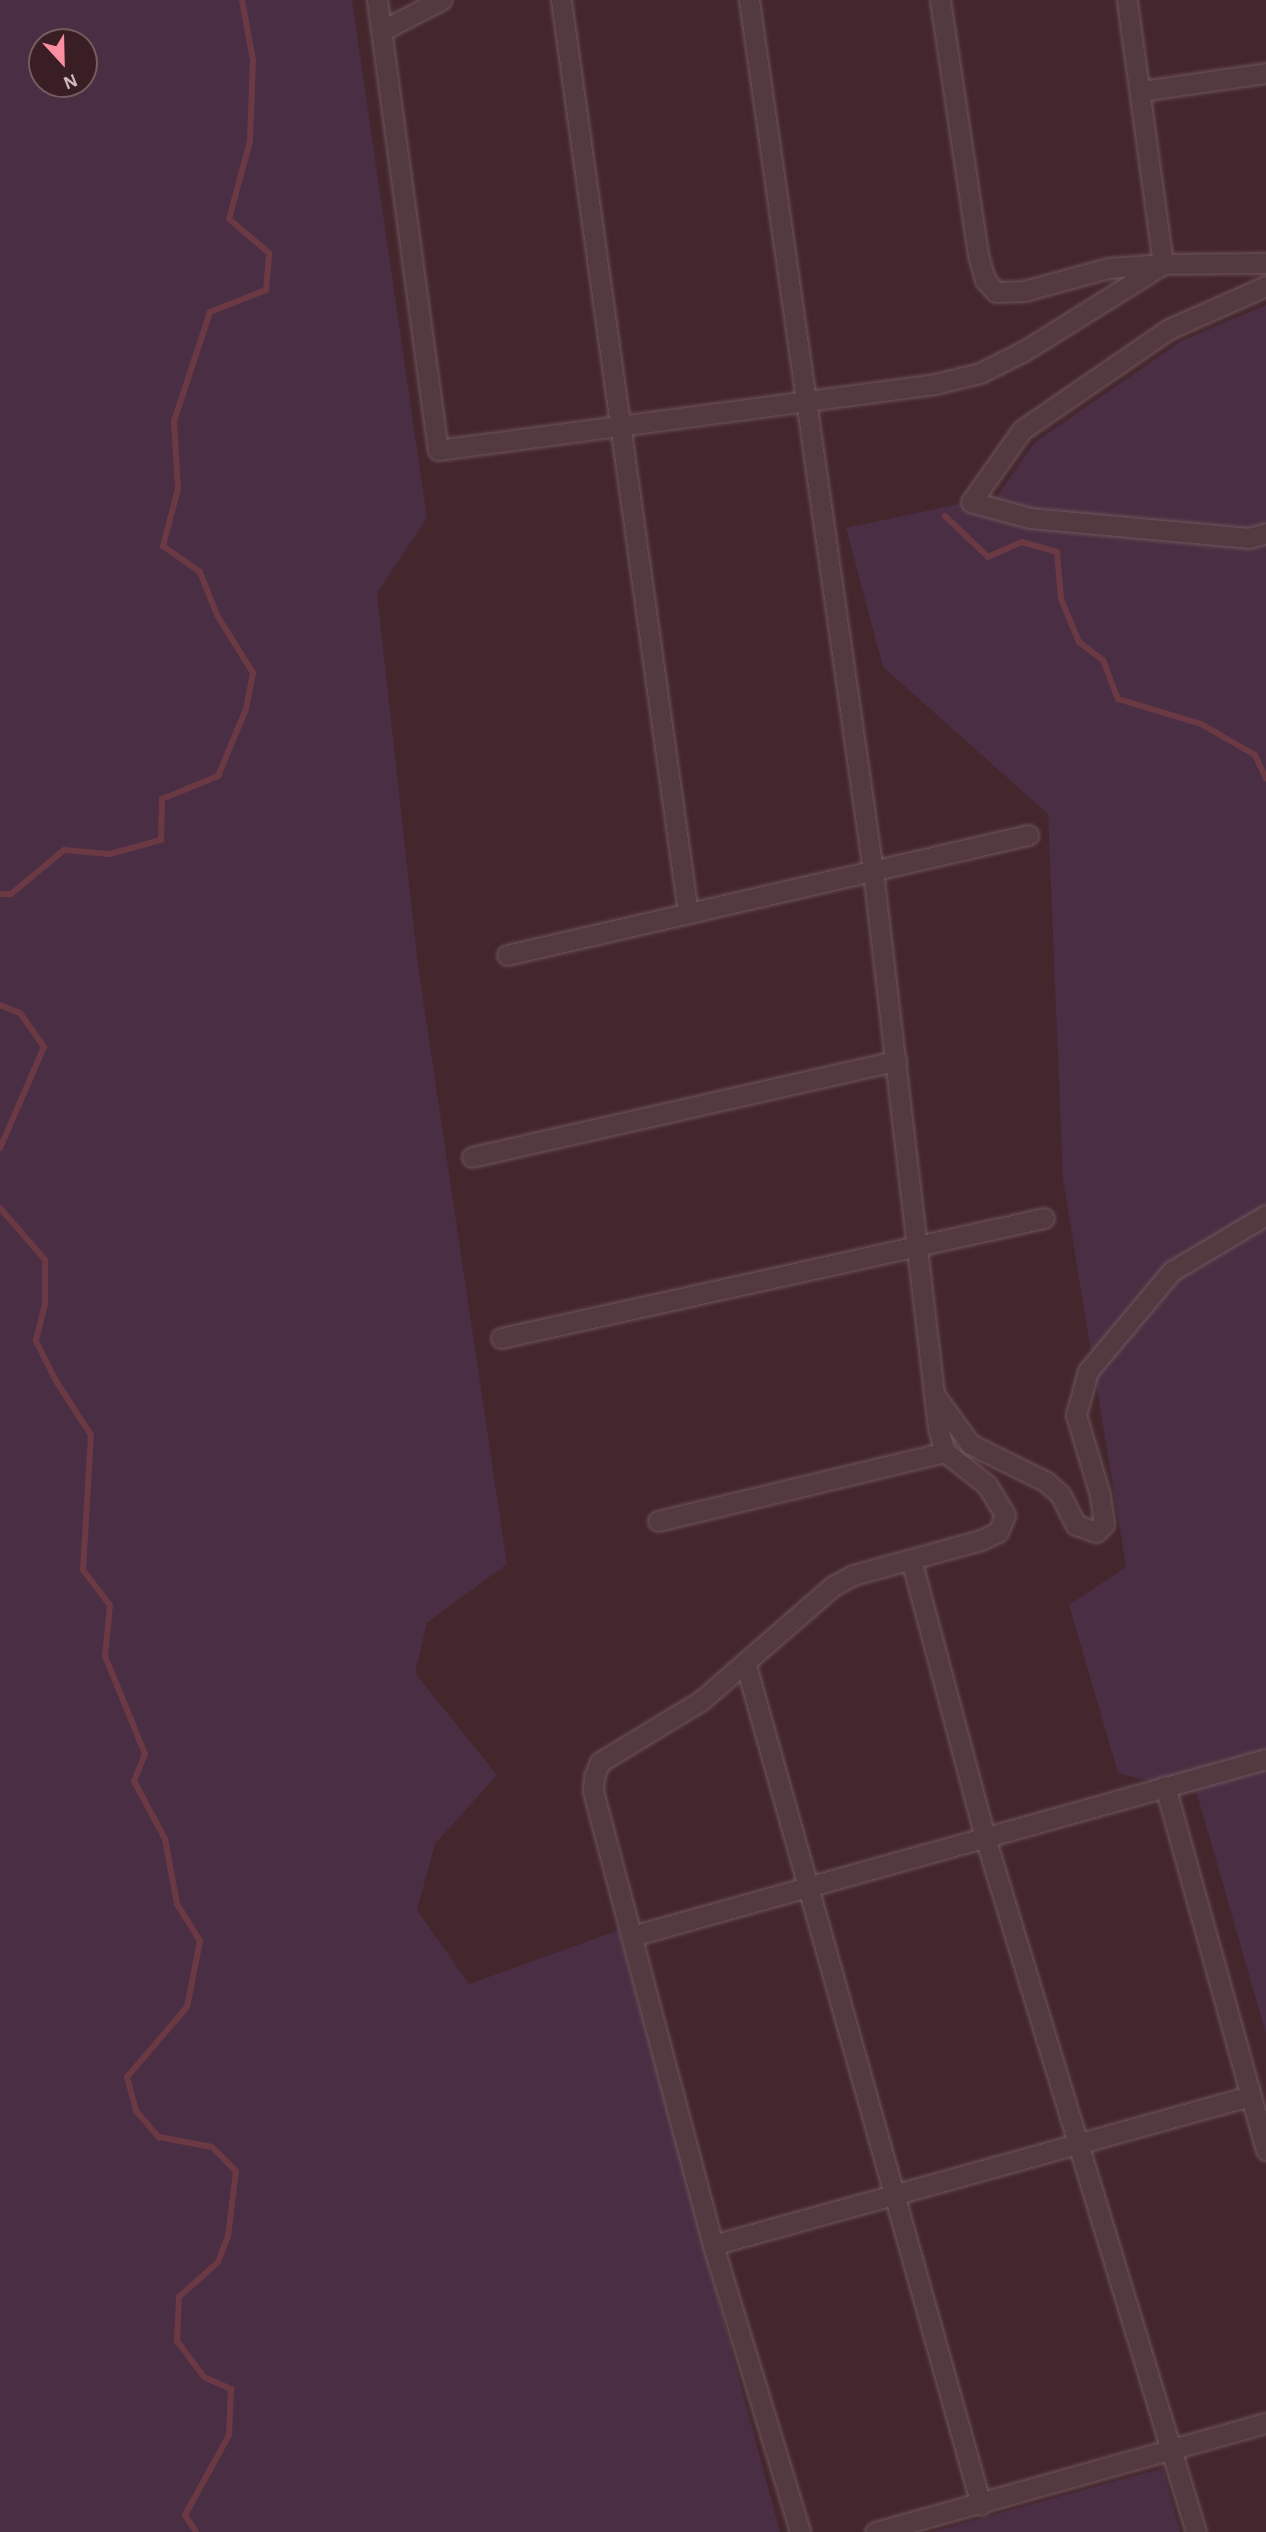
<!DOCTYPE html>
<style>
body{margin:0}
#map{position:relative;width:1266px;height:2532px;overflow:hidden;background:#44262d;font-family:"Alegreya Sans",sans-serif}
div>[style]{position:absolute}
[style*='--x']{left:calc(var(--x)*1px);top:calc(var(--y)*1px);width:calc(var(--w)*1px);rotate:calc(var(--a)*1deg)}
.green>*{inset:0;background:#4a2e43}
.stream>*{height:6px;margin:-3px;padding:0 3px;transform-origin:3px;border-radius:3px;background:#6b3944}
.roads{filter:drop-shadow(0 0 2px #6d565a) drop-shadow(0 0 2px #6d565a)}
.street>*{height:19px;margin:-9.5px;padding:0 9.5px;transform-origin:9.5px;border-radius:9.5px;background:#533a40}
span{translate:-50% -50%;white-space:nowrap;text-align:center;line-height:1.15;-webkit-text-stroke:6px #391f24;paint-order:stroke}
.north{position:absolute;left:28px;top:28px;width:70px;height:70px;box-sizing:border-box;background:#391f24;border:2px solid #745c61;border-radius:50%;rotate:158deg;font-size:19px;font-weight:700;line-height:28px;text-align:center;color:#cdb8bc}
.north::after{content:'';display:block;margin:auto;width:24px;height:32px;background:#fc8ea2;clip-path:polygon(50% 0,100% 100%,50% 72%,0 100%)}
</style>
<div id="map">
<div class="green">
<div style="clip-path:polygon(evenodd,0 0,352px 0,427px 518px,377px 593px,418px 965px,507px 1564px,427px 1623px,415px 1673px,497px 1775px,435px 1844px,417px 1910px,469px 1984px,619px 1930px,780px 2532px,0 2532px,0 0,42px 42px,84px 42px,84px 84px,42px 84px,42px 42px)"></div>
<div style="clip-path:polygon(1266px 305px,1266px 2034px,1197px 1794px,1118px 1773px,1069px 1605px,1126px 1567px,1063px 1179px,1048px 814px,883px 667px,846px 528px,997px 496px,1035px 442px,1183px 340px)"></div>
<div style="clip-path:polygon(1163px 2468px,1180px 2532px,931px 2532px)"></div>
</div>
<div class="stream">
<div style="--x:945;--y:516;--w:59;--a:43.6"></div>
<div style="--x:988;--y:557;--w:37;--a:-24"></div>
<div style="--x:1022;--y:542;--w:36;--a:16"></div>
<div style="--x:1057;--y:552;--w:47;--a:85.1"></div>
<div style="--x:1061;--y:599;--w:47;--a:67.3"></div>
<div style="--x:1079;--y:642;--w:30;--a:37"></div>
<div style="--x:1103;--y:660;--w:42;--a:69"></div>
<div style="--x:1118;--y:699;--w:87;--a:16.8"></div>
<div style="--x:1201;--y:724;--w:62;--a:29.9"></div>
<div style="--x:1255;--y:755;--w:26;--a:65"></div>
<div style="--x:0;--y:894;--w:11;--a:0"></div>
<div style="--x:11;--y:894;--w:69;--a:-39.7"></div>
<div style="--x:64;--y:850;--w:46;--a:5"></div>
<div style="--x:110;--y:854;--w:53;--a:-15.4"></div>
<div style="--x:161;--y:840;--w:41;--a:-88.6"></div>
<div style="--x:162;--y:799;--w:61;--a:-22.3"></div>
<div style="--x:218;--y:776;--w:73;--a:-67.3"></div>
<div style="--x:246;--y:709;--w:37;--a:-79"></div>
<div style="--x:253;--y:673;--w:68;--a:-121.8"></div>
<div style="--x:217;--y:615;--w:46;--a:-111.6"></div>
<div style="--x:200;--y:572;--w:45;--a:-144.9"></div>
<div style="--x:163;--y:546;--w:59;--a:-75.3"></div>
<div style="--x:178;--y:489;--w:68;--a:-93.4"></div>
<div style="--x:174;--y:421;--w:115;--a:-71.7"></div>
<div style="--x:210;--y:312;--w:60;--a:-21.4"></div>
<div style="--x:266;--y:290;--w:37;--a:-85"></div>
<div style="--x:269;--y:253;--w:52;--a:-139.6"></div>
<div style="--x:229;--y:219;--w:81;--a:-74.9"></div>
<div style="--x:250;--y:141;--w:81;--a:-87.9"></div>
<div style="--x:253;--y:60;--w:61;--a:-100.4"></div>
<div style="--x:0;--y:1005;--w:22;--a:22"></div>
<div style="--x:20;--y:1013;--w:42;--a:54.8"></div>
<div style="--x:44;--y:1047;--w:110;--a:113.5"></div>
<div style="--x:0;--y:1208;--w:69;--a:49.1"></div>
<div style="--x:45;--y:1260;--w:44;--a:90"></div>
<div style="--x:45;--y:1304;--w:38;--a:104"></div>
<div style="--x:36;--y:1341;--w:45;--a:63.4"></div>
<div style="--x:56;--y:1381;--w:64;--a:57.1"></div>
<div style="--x:91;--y:1435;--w:135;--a:93.4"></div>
<div style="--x:83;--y:1570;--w:44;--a:52.4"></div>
<div style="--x:110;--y:1605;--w:51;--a:95.6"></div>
<div style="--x:105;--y:1656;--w:106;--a:67.8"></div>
<div style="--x:145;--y:1754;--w:29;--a:112"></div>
<div style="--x:134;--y:1781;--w:66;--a:61.9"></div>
<div style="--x:165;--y:1839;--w:66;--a:79.5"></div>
<div style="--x:177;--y:1904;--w:44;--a:58.1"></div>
<div style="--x:200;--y:1941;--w:67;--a:101.1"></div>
<div style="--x:187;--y:2007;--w:92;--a:130.6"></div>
<div style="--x:127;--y:2077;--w:35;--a:75"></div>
<div style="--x:136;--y:2111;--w:35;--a:49"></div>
<div style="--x:159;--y:2137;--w:54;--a:10.7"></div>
<div style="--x:212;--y:2147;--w:34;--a:45"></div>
<div style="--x:236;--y:2171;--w:65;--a:97"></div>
<div style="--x:228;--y:2236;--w:28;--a:111"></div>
<div style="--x:218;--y:2262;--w:52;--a:138.1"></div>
<div style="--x:179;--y:2297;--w:44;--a:92.6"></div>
<div style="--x:177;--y:2341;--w:45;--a:53.1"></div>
<div style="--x:204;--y:2377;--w:30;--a:24"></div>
<div style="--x:231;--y:2389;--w:46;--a:92.5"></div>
<div style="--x:229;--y:2435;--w:91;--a:118.8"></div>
<div style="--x:185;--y:2515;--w:20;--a:57"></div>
</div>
<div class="roads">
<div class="street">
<div style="--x:377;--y:0;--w:454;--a:82.3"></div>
<div style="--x:438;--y:450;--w:501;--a:-7.56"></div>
<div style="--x:935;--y:384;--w:46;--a:-13.7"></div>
<div style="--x:980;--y:373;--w:49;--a:-26.6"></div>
<div style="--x:1024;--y:351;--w:164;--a:-32"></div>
<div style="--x:1163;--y:264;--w:103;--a:-0.6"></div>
<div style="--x:561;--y:0;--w:922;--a:82.08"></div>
<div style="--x:749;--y:0;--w:880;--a:81.9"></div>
<div style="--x:873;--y:871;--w:561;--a:83.34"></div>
<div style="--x:938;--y:1428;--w:25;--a:74"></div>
<div style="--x:940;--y:0;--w:258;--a:81.5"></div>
<div style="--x:978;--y:255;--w:26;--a:74"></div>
<div style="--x:985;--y:280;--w:16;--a:47"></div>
<div style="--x:996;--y:292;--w:28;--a:-2"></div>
<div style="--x:1024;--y:291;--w:87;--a:-15.3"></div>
<div style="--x:1108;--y:268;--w:55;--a:-4.2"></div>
<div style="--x:1163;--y:264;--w:266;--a:-97.8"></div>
<div style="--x:381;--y:31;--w:68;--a:-27.3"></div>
<div style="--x:1141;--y:91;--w:126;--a:-8.2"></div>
<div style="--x:1266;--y:286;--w:106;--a:156.1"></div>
<div style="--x:1169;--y:329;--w:178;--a:145.5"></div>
<div style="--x:1022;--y:430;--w:88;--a:125.3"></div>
<div style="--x:971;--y:502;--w:61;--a:15.2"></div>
<div style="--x:1030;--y:518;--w:220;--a:5.2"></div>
<div style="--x:1249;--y:538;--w:18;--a:-16"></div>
<div style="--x:507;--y:955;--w:535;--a:-12.97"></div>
<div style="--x:472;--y:1157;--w:435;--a:-12.8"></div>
<div style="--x:501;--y:1338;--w:556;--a:-12.46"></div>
<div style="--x:937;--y:1398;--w:57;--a:54.3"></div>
<div style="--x:970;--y:1444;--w:84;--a:26.3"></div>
<div style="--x:1045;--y:1481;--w:20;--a:41"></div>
<div style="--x:1060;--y:1494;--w:35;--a:63"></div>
<div style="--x:1076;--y:1525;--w:21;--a:19"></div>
<div style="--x:1096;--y:1532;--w:11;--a:-45"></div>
<div style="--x:1104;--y:1524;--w:29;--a:-98"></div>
<div style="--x:1100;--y:1495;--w:84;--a:-106.7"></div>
<div style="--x:1076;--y:1415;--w:46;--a:-74.7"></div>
<div style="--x:1088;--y:1371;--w:131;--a:-50"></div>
<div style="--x:1172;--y:1271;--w:109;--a:-30.8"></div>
<div style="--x:658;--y:1521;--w:295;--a:-13.5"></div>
<div style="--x:945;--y:1452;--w:53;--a:38.2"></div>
<div style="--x:987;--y:1485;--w:35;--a:59"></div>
<div style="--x:1005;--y:1515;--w:18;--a:112"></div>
<div style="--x:998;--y:1532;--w:19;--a:155"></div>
<div style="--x:981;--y:1540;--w:133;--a:164.7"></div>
<div style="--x:853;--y:1575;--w:23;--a:151"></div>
<div style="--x:833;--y:1586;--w:174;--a:139"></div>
<div style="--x:702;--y:1700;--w:119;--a:148.7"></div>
<div style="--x:600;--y:1762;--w:16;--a:112"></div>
<div style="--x:594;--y:1777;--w:14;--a:94"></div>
<div style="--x:593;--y:1791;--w:470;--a:75.2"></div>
<div style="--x:713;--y:2245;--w:300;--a:73.1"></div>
<div style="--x:911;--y:1559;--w:288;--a:75.1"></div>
<div style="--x:985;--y:1837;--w:726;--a:73.11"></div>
<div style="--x:746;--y:1665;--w:872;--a:74.37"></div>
<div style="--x:1165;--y:1786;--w:378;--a:74.5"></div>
<div style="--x:632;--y:1936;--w:658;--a:-15.6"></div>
<div style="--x:713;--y:2245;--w:557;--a:-15.51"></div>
<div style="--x:875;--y:2532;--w:406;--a:-15.6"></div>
</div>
</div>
<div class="north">N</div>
</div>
